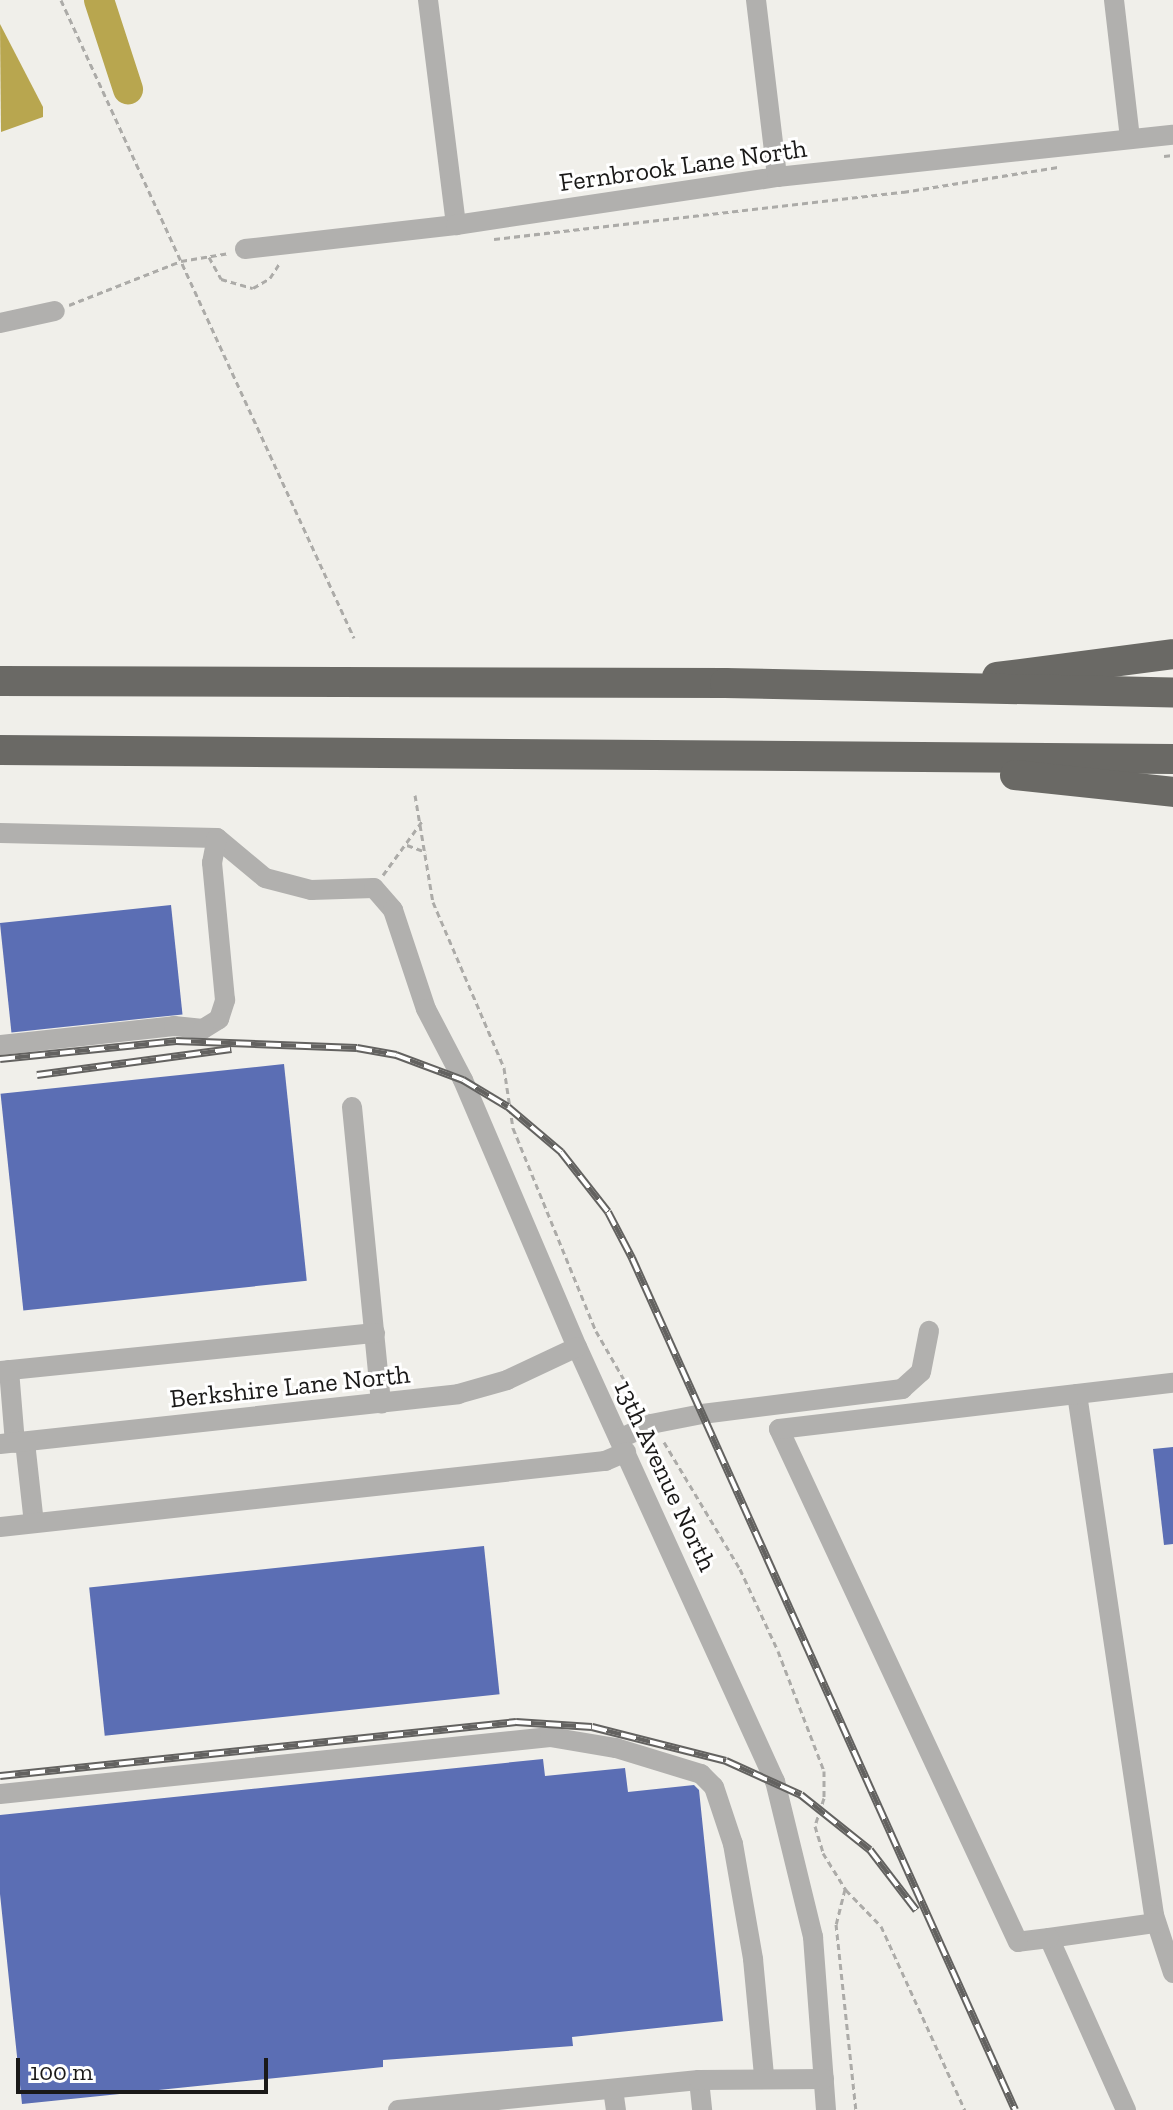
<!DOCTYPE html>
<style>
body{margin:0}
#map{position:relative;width:1173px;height:2110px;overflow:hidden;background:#f0efea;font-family:"Zilla Slab",serif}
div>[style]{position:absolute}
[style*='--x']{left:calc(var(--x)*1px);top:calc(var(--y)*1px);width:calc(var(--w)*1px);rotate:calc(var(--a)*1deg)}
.water>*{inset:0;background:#b8a64f}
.river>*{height:30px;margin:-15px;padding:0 15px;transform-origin:15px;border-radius:15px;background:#b8a64f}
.building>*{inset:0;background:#5b6eb4;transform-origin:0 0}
.path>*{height:3px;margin-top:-1.5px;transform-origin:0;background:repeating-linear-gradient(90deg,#acaba8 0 6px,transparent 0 10px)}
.minor>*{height:20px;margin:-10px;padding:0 10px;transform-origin:10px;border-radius:10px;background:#b1b0ae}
.highway>*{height:30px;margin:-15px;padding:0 15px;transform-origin:15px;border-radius:15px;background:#6a6965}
.rail>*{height:8px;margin-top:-4px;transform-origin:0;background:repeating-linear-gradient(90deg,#fff 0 15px,#636260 0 30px);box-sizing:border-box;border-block:2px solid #636260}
span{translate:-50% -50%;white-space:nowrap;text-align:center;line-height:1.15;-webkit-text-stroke:6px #fff;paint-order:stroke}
.street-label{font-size:26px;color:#1a1918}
.scale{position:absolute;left:16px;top:2058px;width:252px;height:36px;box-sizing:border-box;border:4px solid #1a1918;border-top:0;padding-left:10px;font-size:24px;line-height:28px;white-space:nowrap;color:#1a1918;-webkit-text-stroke:6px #fff;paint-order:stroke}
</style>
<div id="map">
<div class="water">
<div style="clip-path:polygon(0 24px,43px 107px,43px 117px,1px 132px)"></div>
</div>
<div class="river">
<div style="--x:99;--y:0;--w:94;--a:72"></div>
</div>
<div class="building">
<div style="left:171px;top:905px;width:110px;height:172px;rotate:84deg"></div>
<div style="left:284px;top:1064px;width:218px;height:285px;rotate:84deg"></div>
<div style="clip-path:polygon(1173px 1447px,1173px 1544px,1164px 1545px,1153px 1449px)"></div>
<div style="left:484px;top:1546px;width:149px;height:397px;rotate:84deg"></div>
<div style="clip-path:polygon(543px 1759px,545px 1776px,625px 1768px,628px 1792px,694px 1785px,699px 1790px,723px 2021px,572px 2037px,573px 2046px,383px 2060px,383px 2067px,22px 2104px,0 1894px,0 1815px)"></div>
</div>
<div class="path">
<div style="--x:61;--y:0;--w:702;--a:65.33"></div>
<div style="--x:1164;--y:156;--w:9;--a:-6"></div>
<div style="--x:494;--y:239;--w:412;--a:-6.6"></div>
<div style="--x:903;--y:192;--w:157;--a:-9.2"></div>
<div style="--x:209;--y:257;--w:25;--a:61"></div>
<div style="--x:221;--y:279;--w:33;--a:16"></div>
<div style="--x:253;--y:288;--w:20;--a:-30"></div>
<div style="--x:270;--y:278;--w:17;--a:-57"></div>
<div style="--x:69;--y:305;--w:120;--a:-21.4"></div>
<div style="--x:181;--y:261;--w:49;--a:-9.5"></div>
<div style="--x:415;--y:795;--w:109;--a:80.5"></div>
<div style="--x:433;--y:902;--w:181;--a:66.8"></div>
<div style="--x:504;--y:1068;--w:61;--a:81.5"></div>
<div style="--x:513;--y:1128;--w:219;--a:67.8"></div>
<div style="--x:596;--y:1331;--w:90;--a:60"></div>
<div style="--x:407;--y:845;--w:20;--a:20"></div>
<div style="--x:383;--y:875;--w:68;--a:-54"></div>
<div style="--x:664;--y:1442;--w:148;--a:59.1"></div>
<div style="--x:740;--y:1569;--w:90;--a:65.1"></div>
<div style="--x:778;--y:1651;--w:129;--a:69"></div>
<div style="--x:824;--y:1771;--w:27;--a:90"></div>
<div style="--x:824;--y:1798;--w:29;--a:108"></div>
<div style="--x:815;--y:1826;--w:28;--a:73"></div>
<div style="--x:823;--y:1853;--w:44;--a:58.1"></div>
<div style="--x:846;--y:1890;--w:50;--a:45.8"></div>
<div style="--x:881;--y:1926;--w:202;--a:65.5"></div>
<div style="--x:845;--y:1889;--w:36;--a:104"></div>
<div style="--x:836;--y:1924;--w:187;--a:83.9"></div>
</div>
<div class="minor">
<div style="--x:428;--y:0;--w:227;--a:82.9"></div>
<div style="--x:756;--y:0;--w:178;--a:83.2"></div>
<div style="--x:1114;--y:0;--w:140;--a:83.4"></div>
<div style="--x:245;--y:249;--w:212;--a:-6.5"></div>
<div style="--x:456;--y:225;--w:325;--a:-8.5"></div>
<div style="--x:777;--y:177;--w:398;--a:-6.1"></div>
<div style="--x:0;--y:323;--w:56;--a:-12.3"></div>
<div style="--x:0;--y:833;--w:217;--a:1.3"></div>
<div style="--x:217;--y:838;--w:62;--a:39.8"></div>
<div style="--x:265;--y:878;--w:48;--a:14.6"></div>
<div style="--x:311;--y:890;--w:63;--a:-1.8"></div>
<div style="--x:374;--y:888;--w:29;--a:49"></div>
<div style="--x:393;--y:910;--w:104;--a:71.6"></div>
<div style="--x:426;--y:1009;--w:80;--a:62.5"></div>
<div style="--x:463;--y:1080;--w:290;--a:66.9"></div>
<div style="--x:577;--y:1347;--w:477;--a:65.5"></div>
<div style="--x:775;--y:1781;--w:161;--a:76.3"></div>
<div style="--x:813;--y:1937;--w:173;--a:85.7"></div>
<div style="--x:0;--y:1045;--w:175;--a:-6.2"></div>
<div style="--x:174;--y:1026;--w:29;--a:6"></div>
<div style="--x:203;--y:1029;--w:19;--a:-32"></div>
<div style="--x:219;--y:1019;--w:20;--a:-72"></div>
<div style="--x:225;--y:1000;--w:138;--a:-95.4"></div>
<div style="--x:212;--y:863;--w:25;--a:-79"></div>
<div style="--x:352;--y:1107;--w:298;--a:84.4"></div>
<div style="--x:9;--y:1370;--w:73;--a:85.3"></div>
<div style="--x:0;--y:1371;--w:377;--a:-5.8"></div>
<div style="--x:1077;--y:1394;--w:527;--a:81.59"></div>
<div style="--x:1154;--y:1915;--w:61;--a:71.9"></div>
<div style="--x:619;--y:1439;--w:35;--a:-25"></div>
<div style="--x:651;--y:1424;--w:52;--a:-11.1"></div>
<div style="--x:702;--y:1414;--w:202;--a:-7.1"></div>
<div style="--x:902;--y:1389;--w:25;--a:-42"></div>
<div style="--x:921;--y:1372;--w:42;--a:-79"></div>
<div style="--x:25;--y:1442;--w:81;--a:83.7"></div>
<div style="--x:0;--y:1444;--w:461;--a:-6.2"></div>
<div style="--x:458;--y:1394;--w:51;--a:-15.9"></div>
<div style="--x:507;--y:1380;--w:77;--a:-25.2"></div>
<div style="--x:0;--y:1527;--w:609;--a:-6.23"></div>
<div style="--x:605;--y:1461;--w:23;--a:-23"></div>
<div style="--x:0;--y:1794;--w:553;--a:-5.92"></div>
<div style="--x:550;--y:1737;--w:67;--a:9.5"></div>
<div style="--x:616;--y:1748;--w:89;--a:17"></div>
<div style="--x:701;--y:1774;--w:18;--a:45"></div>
<div style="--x:714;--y:1787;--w:60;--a:71.6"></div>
<div style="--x:733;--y:1844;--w:117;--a:80.1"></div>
<div style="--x:753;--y:1959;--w:118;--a:84.6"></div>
<div style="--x:1049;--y:1938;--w:108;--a:-8"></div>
<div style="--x:699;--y:2080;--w:30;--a:84"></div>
<div style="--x:613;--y:2089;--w:21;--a:82"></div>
<div style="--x:398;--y:2110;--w:302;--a:-5.7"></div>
<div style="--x:699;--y:2080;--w:125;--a:-0.5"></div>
<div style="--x:1126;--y:2110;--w:188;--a:-114.1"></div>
<div style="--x:1049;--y:1938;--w:31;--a:173"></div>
<div style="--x:1018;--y:1942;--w:566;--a:-114.98"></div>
<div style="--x:779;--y:1429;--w:397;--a:-6.7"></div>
</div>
<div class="highway">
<div style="--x:997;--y:677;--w:177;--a:-7.4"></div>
<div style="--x:0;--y:681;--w:725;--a:0.16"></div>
<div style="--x:725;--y:683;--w:448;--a:1.2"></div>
<div style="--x:0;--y:750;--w:1173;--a:0.44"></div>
<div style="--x:1015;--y:775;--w:159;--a:6.1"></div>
</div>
<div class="rail">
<div style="--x:0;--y:1059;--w:177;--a:-5.8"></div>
<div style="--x:176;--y:1041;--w:181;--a:2.2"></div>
<div style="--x:357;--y:1048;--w:40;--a:10"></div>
<div style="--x:396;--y:1055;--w:72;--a:20.5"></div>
<div style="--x:463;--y:1080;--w:52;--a:31"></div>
<div style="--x:508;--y:1107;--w:70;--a:40.3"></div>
<div style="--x:561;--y:1152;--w:76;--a:51.9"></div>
<div style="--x:608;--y:1212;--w:52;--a:62.4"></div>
<div style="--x:632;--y:1258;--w:934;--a:65.79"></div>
<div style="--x:37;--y:1075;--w:196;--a:-7.6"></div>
<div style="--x:0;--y:1776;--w:519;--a:-5.97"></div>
<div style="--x:516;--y:1722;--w:76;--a:3.8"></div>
<div style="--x:592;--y:1727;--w:138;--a:14.2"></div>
<div style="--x:726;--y:1761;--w:82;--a:24.4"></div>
<div style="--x:801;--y:1795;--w:88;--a:38.6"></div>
<div style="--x:870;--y:1850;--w:76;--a:52.5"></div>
</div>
<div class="street-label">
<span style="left:683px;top:166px;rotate:-8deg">Fernbrook Lane North</span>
<span style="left:290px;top:1387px;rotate:-6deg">Berkshire Lane North</span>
<span style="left:665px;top:1476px;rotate:65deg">13th Avenue North</span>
</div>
<div class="scale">100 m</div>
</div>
